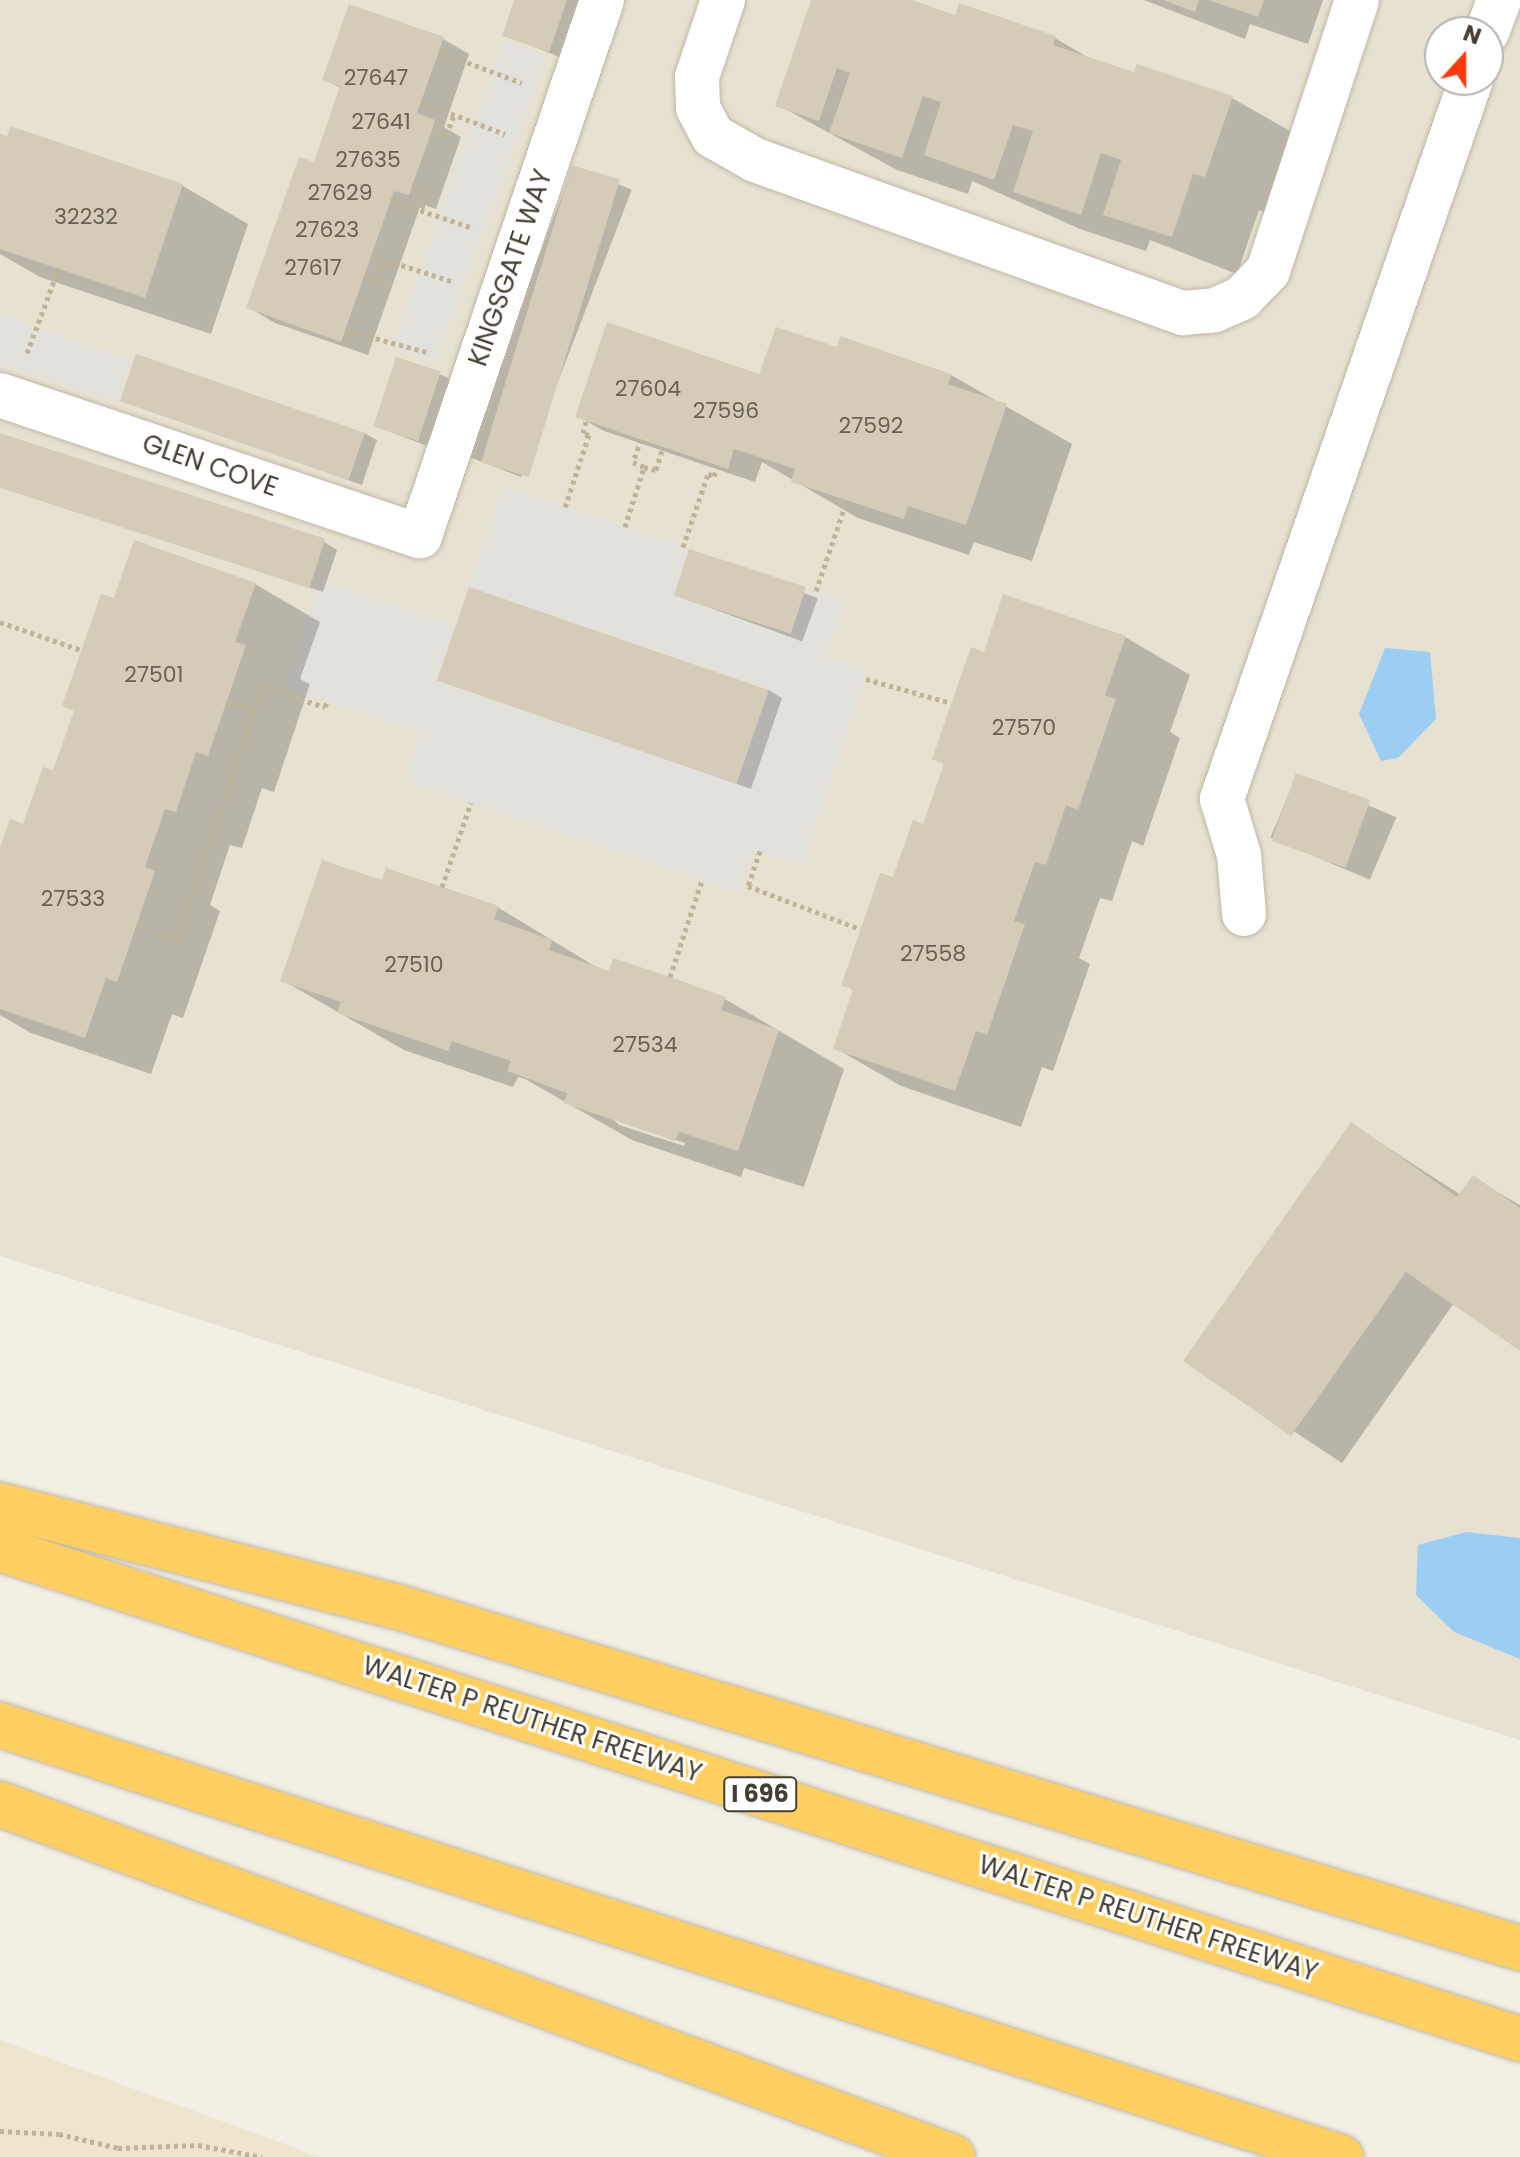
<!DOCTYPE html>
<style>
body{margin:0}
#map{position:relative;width:1520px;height:2157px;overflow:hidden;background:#f3efe4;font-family:Poppins,sans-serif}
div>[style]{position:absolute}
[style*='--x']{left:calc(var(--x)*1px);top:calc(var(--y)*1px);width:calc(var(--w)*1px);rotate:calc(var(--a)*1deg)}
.residential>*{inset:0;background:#e7e1d1}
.education>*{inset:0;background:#ede5cd}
.parking>*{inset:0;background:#e3e1dc;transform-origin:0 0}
.water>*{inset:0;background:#9ccdf3}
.shadow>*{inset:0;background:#0003;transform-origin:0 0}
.building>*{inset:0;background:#d5cbb9;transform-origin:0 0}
.path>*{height:5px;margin-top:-2.5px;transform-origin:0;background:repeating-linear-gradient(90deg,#c1b397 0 4px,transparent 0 8px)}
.roads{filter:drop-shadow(0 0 2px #bfb7a6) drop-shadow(0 0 2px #bfb7a6)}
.minor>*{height:44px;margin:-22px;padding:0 22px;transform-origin:22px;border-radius:22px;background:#fff}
.highway>*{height:44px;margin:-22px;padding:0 22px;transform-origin:22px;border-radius:22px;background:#ffcf62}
span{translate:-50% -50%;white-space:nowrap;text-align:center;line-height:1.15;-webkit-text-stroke:6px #fff;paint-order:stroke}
.number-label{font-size:22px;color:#696254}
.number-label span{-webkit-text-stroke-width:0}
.shield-label span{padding:2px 6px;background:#fff;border:2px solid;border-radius:6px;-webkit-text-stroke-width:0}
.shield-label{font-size:24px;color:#453f33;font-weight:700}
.street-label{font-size:26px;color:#453f33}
.north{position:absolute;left:1424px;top:16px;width:80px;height:80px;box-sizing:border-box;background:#fff;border:2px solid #b5b2ad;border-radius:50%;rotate:21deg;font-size:22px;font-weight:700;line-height:32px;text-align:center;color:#453f33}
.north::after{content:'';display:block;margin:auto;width:28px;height:36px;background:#ff390e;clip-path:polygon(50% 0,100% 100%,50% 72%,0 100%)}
</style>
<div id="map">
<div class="residential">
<div style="clip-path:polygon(evenodd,0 0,1520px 0,1520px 1740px,0 1256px,0 0,1440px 32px,1488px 32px,1488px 80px,1440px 80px,1440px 32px)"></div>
</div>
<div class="education">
<div style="clip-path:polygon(0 2040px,320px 2157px,0 2157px)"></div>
</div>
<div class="parking">
<div style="left:504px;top:41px;width:45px;height:326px;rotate:20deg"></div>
<div style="left:0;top:315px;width:138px;height:45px;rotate:19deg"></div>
<div style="clip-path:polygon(503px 486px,689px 549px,674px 596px,790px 635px,806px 588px,845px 601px,826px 657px,868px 671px,802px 866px,753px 850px,739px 893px,405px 780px,420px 733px,285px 687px,320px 581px,455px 626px,437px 682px,738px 782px,769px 688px,469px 587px)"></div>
</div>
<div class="water">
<div style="clip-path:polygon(1385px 648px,1430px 652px,1436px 719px,1398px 758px,1381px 761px,1359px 714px)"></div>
<div style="clip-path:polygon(1466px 1532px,1520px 1538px,1520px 1659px,1454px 1632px,1416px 1595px,1418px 1545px)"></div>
</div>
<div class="shadow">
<div style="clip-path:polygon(516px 0,582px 0,562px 58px,504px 35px)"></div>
<div style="clip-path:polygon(813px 0,910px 0,957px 17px,1055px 38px,1094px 61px,1135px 74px,1232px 98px,1297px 135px,1270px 214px,1259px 210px,1237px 274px,1150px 240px,1146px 251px,1080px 229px,972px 181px,968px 194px,897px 170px,778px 105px)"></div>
<div style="clip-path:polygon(1144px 0,1323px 0,1308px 44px,1250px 24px,1245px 39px)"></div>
<div style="clip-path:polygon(443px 39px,469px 54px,444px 127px,461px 137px,436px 209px,421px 204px,368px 355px,275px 323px,248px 307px,315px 164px,342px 89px,325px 79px)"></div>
<div style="clip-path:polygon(12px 129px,183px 186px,248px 224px,211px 334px,40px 277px,0 254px,0 136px,8px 139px)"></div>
<div style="left:573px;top:167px;width:63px;height:308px;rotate:21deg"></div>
<div style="clip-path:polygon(842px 338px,951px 375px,1072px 444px,1032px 561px,974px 542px,969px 555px,858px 518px,762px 462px,755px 482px,604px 431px,577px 416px,759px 376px,838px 350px)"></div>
<div style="clip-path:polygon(440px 374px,453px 381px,430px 447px,375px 426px)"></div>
<div style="clip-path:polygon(123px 400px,364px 433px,377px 440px,362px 485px)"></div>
<div style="clip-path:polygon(0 435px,324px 542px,337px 550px,323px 592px,0 487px)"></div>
<div style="left:691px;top:552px;width:135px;height:46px;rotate:20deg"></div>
<div style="clip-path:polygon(255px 584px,320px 622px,300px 679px,310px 684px,274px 792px,262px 788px,242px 848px,230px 845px,210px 905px,220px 911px,183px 1018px,172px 1014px,151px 1074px,31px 1033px,0 1015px,0 855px,25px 827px,55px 772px,115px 600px)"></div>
<div style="clip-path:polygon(1125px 637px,1190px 675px,1170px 732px,1180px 738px,1143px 846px,1132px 841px,1112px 901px,1100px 898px,1079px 958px,1090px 964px,1053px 1071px,1042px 1067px,1021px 1127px,901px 1086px,835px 1048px,855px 991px,844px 985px,924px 826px,985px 654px)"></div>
<div style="clip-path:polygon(439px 680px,769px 690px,782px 698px,751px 789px)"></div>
<div style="left:1297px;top:775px;width:108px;height:68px;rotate:23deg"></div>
<div style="clip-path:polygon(evenodd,387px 871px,499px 908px,601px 970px,725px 999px,844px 1069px,804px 1187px,744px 1168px,741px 1177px,632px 1140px,525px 1079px,518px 1077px,513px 1087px,404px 1050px,282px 980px,383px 882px,387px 871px,613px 1119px,685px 1143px,684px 1146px,619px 1125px,613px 1119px)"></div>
<div style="clip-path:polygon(1351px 1124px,1461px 1195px,1473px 1178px,1520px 1205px,1520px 1349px,1454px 1303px,1342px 1463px,1186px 1360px)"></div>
</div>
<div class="building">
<div style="clip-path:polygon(514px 0,567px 0,549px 52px,502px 36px)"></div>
<div style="clip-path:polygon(811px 0,912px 0,955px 15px,959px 3px,1056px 36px,1053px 45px,1134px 72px,1137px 64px,1233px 96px,1205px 177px,1193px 174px,1172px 237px,1103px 215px,1121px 160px,1101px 153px,1081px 215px,1013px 192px,1033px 131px,1013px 125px,994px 180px,924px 155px,941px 102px,923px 96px,902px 158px,829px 133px,850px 73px,837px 68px,819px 121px,775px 106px)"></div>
<div style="clip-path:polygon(1163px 0,1199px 0,1195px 12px)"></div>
<div style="clip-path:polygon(1209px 0,1264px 0,1258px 17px)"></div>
<div style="clip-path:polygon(349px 4px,444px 37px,417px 113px,435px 120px,432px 130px,409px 195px,394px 191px,341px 342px,246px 308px,299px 157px,314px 162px,340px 86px,322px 80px)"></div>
<div style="clip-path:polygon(10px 126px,183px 184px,145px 298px,0 249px,0 134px,7px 136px)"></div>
<div style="left:572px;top:165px;width:50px;height:311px;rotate:17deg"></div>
<div style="clip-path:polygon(607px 322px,759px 374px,776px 327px,837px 347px,840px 336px,951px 374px,948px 384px,1007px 404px,966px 525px,908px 506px,904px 519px,791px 482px,795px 469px,734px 449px,728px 469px,575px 417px)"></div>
<div style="left:136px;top:354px;width:242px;height:50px;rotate:19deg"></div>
<div style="left:396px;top:357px;width:47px;height:73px;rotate:18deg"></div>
<div style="left:0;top:433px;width:342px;height:52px;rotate:18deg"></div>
<div style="clip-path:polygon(134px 540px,256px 583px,235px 642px,246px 645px,208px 756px,196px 752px,176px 812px,165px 809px,145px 867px,155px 871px,117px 982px,106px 978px,85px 1038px,0 1009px,0 848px,10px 819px,23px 824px,43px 767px,53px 770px,74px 711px,62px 706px,101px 594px,114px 598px)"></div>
<div style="left:689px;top:549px;width:123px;height:49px;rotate:18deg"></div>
<div style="left:469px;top:587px;width:317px;height:99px;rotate:19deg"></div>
<div style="clip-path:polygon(1003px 594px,1126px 636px,1105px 695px,1116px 699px,1078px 810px,1066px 805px,1046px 865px,1035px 862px,1014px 921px,1025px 924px,987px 1035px,976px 1031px,955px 1091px,833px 1049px,853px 989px,841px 986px,880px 873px,893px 877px,913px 820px,923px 824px,944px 764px,932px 759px,971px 647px,984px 652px)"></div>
<div style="left:1296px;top:773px;width:79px;height:72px;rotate:20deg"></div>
<div style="clip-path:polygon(322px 860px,382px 880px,386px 868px,499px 906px,494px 919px,552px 940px,549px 950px,609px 971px,613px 958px,670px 977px,726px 997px,721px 1010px,779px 1030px,738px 1151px,679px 1132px,675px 1141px,564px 1103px,567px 1093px,507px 1071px,511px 1061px,452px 1041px,448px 1051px,337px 1013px,341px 1002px,280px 981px)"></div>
<div style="clip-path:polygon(1351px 1122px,1457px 1197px,1473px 1175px,1520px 1208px,1520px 1351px,1406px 1272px,1291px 1436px,1183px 1361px)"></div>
</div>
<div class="path">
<div style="--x:440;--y:48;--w:8;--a:50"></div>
<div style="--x:445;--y:54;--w:82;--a:20.6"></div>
<div style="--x:421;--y:102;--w:90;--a:20.9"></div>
<div style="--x:432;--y:130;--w:15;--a:20"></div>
<div style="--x:446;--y:135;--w:22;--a:-68"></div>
<div style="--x:412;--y:184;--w:17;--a:17"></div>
<div style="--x:428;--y:189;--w:22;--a:108"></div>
<div style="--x:390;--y:200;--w:88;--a:18.6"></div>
<div style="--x:371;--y:255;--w:87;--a:18"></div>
<div style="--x:364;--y:276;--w:16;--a:18"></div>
<div style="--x:379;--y:281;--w:23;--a:-72"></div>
<div style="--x:345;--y:330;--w:88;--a:15.1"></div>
<div style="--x:27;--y:353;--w:91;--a:-69.4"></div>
<div style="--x:641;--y:439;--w:24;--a:109"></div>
<div style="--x:633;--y:462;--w:12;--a:24"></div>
<div style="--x:644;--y:467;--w:12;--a:14"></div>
<div style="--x:656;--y:470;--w:24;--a:-73"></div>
<div style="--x:565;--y:507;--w:76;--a:-71.6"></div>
<div style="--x:589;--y:435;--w:6;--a:-162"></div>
<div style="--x:583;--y:433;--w:12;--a:-76"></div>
<div style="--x:625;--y:527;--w:63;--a:-72.4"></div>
<div style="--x:683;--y:547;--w:77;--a:-71.1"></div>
<div style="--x:708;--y:474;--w:6;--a:18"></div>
<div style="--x:714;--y:476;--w:12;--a:-70"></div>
<div style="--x:816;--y:591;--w:96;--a:-71.2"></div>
<div style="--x:0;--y:622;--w:86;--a:19.1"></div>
<div style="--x:866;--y:679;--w:88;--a:15.8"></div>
<div style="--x:227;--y:701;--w:29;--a:16"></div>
<div style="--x:760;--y:851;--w:37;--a:109"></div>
<div style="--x:748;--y:886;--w:120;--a:21"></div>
<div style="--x:442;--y:887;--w:89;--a:-71"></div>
<div style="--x:136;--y:926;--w:44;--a:18.4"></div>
<div style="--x:178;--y:940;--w:267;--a:-71.6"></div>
<div style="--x:262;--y:687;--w:66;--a:17.6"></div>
<div style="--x:325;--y:707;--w:6;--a:-72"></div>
<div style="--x:670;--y:977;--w:102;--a:-71.7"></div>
<div style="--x:0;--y:2131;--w:59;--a:2.9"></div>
<div style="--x:59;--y:2134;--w:61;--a:13.3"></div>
<div style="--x:118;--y:2148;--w:80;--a:-2.1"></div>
<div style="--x:198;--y:2145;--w:65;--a:10.6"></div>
</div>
<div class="roads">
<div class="minor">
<div style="--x:723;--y:0;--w:81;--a:108.7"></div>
<div style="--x:697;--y:77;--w:31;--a:88"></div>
<div style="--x:698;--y:108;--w:32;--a:62"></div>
<div style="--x:713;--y:136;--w:48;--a:29.7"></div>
<div style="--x:755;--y:160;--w:455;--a:19.7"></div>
<div style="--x:1183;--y:313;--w:32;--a:-5"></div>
<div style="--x:1215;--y:310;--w:30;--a:-24"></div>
<div style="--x:1242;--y:298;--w:37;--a:-46"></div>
<div style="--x:1268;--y:271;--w:285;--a:-71.8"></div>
<div style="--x:1487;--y:32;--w:34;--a:-69"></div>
<div style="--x:0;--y:395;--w:443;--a:18.6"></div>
<div style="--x:420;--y:536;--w:566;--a:-71.24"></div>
<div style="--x:1244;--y:914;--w:59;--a:-94.8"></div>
<div style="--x:1239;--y:855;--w:59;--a:-106.9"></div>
<div style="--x:1222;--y:799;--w:761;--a:-70.9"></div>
</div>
<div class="highway">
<div style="--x:0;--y:1505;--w:411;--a:14.4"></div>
<div style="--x:398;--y:1607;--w:1173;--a:16.91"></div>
<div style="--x:0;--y:1549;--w:1597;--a:17.87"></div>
<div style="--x:0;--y:1725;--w:1409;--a:17.86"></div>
<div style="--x:0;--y:1804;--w:1016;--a:20.33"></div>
</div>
</div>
<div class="number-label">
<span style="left:376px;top:78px">27647</span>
<span style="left:381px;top:122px">27641</span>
<span style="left:368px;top:160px">27635</span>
<span style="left:340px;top:193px">27629</span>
<span style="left:86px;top:217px">32232</span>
<span style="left:327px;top:230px">27623</span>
<span style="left:313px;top:268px">27617</span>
<span style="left:648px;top:389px">27604</span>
<span style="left:726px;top:411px">27596</span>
<span style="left:871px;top:426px">27592</span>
<span style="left:154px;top:675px">27501</span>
<span style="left:1024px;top:728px">27570</span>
<span style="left:73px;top:899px">27533</span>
<span style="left:933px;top:954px">27558</span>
<span style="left:414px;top:965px">27510</span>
<span style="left:645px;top:1045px">27534</span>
</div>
<div class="shield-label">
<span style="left:760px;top:1794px">I 696</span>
</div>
<div class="street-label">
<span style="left:511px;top:268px;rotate:-71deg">KINGSGATE WAY</span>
<span style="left:210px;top:466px;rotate:19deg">GLEN COVE</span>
<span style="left:532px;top:1720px;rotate:18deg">WALTER P REUTHER FREEWAY</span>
<span style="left:1148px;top:1919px;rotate:18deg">WALTER P REUTHER FREEWAY</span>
</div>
<div class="north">N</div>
</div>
